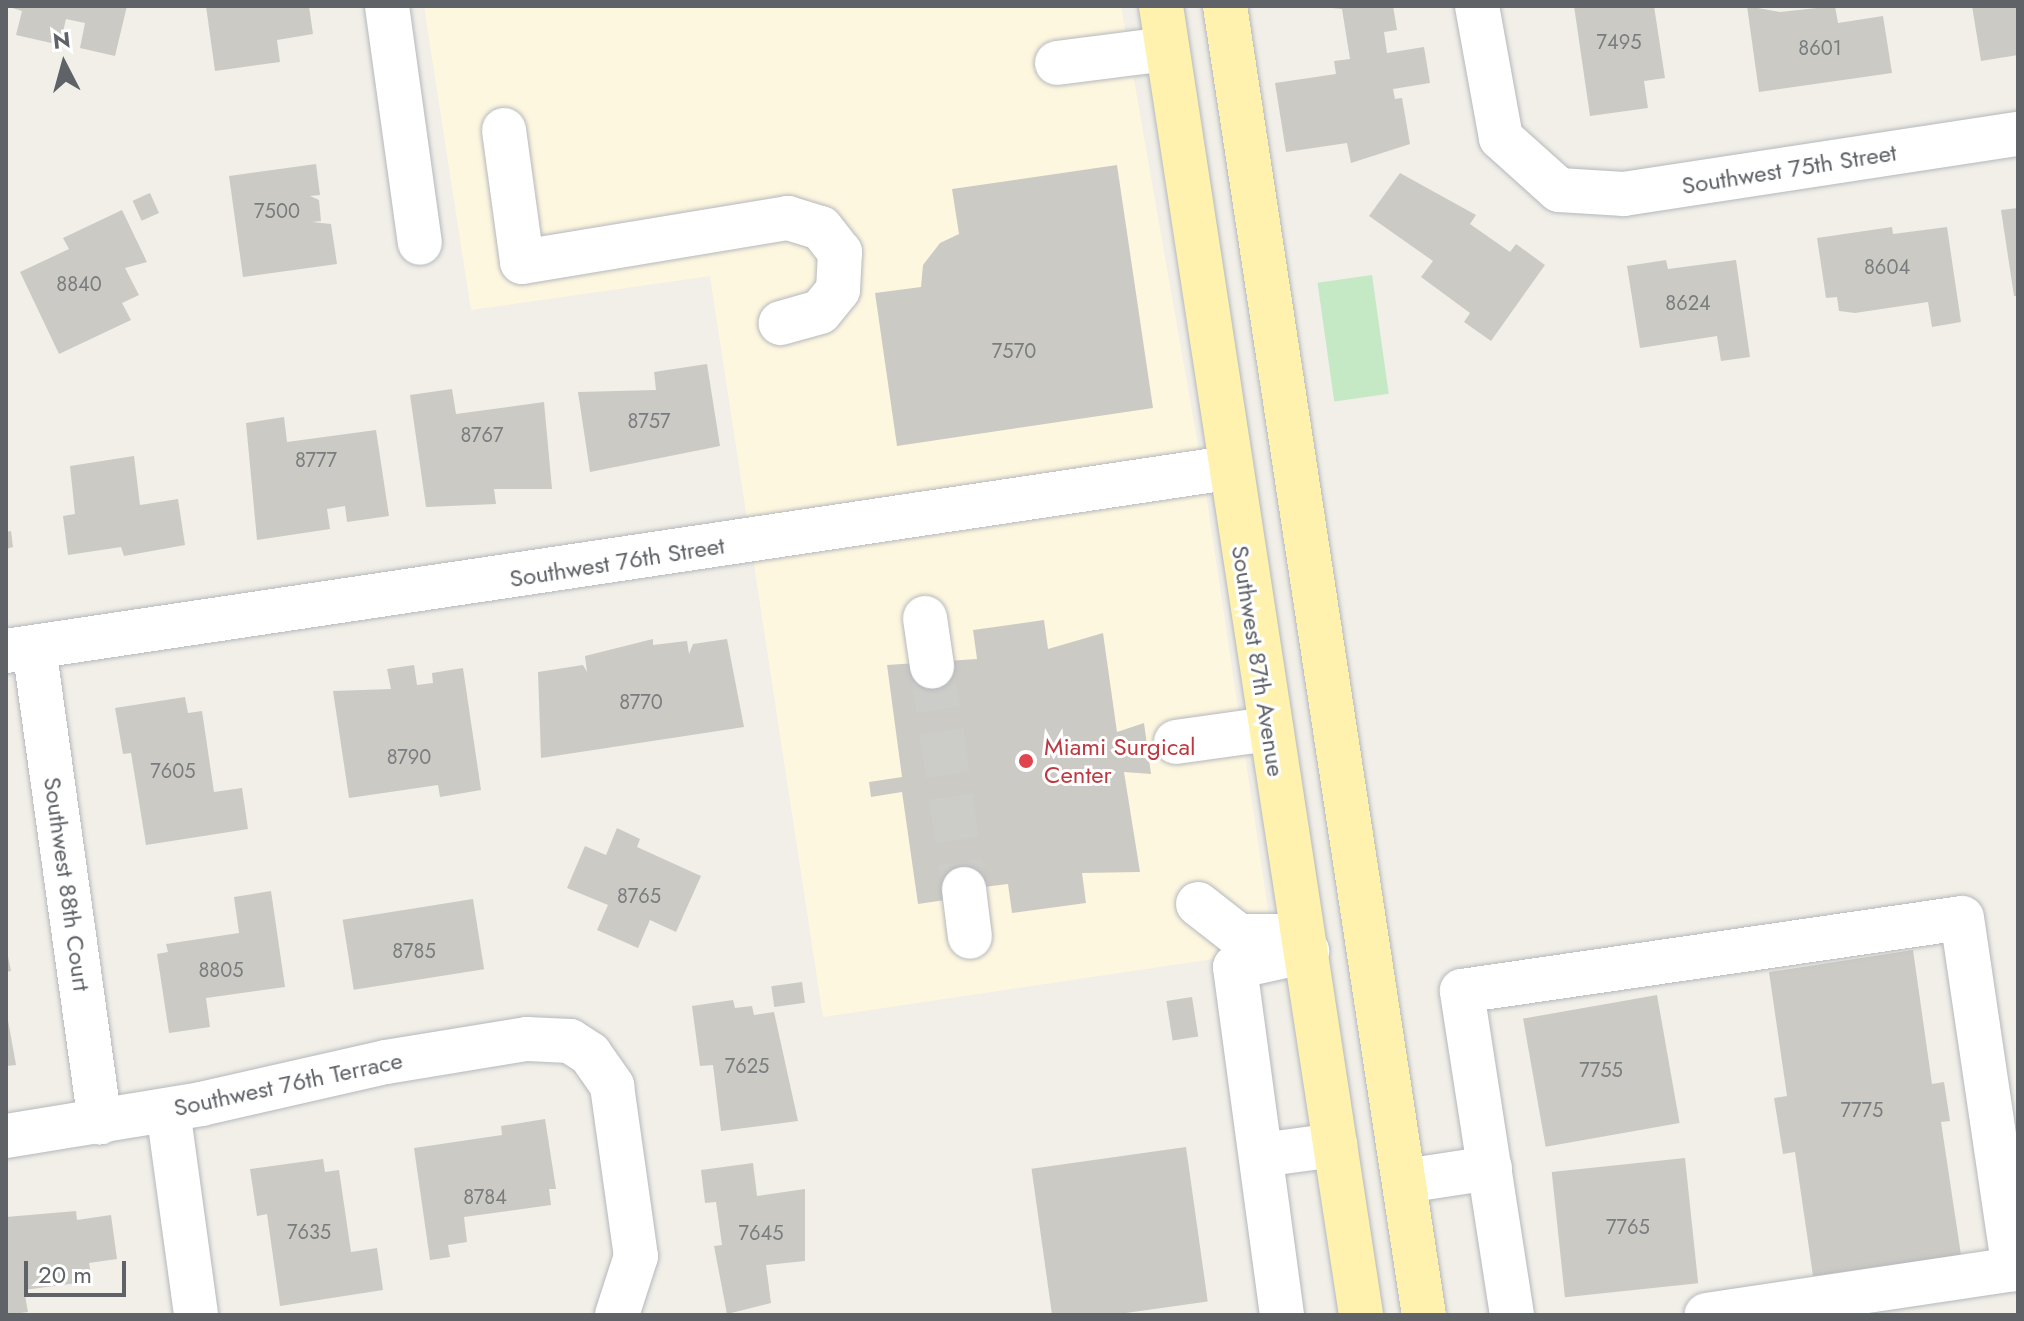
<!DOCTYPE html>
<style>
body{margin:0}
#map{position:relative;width:2024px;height:1321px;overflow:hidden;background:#f1efe8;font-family:Jost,sans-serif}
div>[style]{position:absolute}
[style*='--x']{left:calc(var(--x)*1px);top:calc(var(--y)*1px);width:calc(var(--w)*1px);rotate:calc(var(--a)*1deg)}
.commercial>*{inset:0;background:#fef7e0}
.green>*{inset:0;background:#c5e8c5;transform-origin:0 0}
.building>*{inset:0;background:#cccac5;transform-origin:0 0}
.minor-tunnel>*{height:44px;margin-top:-22px;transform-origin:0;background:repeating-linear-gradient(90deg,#ccccc8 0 44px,transparent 0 66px)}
.roads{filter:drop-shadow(0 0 2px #b5b8bc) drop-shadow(0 0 2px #b5b8bc)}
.minor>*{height:44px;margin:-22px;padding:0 22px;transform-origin:22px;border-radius:22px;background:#fff}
.major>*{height:44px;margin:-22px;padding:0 22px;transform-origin:22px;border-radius:22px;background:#fff2af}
.dots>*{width:22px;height:22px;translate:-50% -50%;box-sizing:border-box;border:4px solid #fff;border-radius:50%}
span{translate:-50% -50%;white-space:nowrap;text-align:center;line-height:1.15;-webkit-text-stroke:6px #fff;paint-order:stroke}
.number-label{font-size:20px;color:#7a7d7f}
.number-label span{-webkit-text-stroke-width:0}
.street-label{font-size:24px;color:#5f6368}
.health-label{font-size:24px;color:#be3a42}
.left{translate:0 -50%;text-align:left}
.frame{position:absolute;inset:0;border:8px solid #5f6368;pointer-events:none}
.north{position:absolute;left:24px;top:24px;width:80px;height:80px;-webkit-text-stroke:6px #fff;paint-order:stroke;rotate:354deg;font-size:22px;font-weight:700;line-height:32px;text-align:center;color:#5f6368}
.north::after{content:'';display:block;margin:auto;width:28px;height:36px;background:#5f6368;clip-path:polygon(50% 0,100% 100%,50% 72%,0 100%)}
.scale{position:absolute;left:24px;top:1261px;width:102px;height:36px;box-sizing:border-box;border:4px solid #5f6368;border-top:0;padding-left:10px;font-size:24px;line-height:28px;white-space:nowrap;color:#5f6368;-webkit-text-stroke:6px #fff;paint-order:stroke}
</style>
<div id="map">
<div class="commercial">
<div style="clip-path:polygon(424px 6px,1121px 6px,1203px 474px,1274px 950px,823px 1017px,710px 276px,471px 310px)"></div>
</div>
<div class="green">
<div style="left:1372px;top:275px;width:120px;height:55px;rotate:82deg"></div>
</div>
<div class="building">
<div style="clip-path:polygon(6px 6px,127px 6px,115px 56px,80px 48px,85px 23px,66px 19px,60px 45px,16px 35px,22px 11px)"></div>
<div style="clip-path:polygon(206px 6px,309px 6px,313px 34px,277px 40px,280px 62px,215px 71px)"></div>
<div style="clip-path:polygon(1311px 6px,1393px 6px,1397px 30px,1384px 32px,1387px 53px,1424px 47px,1430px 83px,1393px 89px,1395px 99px,1402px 98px,1410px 144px,1351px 163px,1347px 143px,1286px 152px,1275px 83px,1336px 74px,1334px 61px,1350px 59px,1342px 9px)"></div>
<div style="clip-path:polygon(1574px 6px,1654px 6px,1665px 78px,1644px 81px,1648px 108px,1590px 116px)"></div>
<div style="clip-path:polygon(1747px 6px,1780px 12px,1835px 6px,1838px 23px,1883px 16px,1892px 73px,1759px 92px)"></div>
<div style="clip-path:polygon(1972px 6px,2018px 6px,2018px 55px,1981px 61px)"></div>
<div style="clip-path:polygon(316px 164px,320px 195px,310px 196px,319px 200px,321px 221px,312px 222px,331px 224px,337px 264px,243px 277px,229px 176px)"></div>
<div style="clip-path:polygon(1117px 165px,1153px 408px,897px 446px,875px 293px,921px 287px,923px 265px,940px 243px,959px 234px,952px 189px)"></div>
<div style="clip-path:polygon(1400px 173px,1476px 215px,1470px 224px,1510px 252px,1516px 244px,1545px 265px,1491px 341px,1464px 322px,1470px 313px,1421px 277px,1433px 261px,1369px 216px)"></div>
<div style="left:150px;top:193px;width:22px;height:19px;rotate:66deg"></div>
<div style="clip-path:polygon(2018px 208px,2018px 296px,2014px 296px,2001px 210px)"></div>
<div style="clip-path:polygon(122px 210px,147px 262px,125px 268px,139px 295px,122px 303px,131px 320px,59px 354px,20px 272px,69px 249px,63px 238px)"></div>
<div style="clip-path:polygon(1892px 227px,1893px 234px,1947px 227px,1961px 322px,1932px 327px,1928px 302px,1855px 313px,1839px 311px,1837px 297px,1826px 298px,1817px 238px)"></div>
<div style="clip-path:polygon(1666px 260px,1668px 269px,1736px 260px,1750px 357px,1721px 361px,1717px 336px,1640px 348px,1627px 266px)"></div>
<div style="clip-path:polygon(707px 364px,720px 446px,590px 472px,578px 392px,656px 390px,654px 372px)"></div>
<div style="clip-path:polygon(452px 389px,456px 414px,544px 402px,552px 489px,494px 489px,496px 504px,426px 507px,410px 395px)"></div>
<div style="clip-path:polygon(284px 417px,287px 442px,376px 430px,389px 516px,347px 522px,345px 506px,327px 509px,330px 529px,257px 540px,246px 423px)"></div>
<div style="clip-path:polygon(134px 456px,140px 505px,178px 499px,185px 545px,124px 556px,121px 547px,68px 555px,63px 516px,75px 514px,70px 466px)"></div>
<div style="clip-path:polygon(11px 531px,13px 547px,6px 549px,6px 532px)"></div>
<div style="clip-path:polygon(1044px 620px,1048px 649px,1103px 633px,1117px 732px,1144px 723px,1151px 774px,1124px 772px,1140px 872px,1082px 873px,1086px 903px,1012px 913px,1008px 884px,944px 892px,945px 900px,918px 904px,902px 792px,871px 797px,869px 782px,902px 777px,887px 665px,977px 659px,973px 630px)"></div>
<div style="clip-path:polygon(653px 639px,653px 645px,687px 641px,689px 654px,693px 644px,727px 639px,744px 727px,541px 758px,538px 672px,583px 665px,587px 672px,585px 656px)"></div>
<div style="clip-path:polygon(414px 665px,417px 685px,433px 683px,432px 673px,463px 668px,481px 790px,440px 797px,438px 785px,349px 798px,333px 691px,391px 689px,387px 669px)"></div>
<div style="clip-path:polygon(185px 697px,188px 713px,202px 711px,214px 792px,242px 788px,248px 829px,146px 845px,131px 753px,123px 754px,115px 708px)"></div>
<div style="clip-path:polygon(617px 828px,640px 839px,637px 847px,701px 876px,676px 932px,650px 920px,638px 948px,597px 930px,608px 905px,567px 888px,585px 846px,606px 855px)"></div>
<div style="clip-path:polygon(271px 891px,285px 987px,206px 998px,210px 1027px,169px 1033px,157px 954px,168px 952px,166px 944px,239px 933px,234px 897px)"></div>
<div style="left:473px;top:899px;width:71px;height:132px;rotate:81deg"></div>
<div style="clip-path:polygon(6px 947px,11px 971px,6px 972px)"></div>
<div style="clip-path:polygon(1913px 950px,1932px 1084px,1944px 1082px,1950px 1121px,1941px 1122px,1961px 1255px,1813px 1276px,1795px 1152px,1783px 1154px,1774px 1098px,1787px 1096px,1769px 972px)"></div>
<div style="left:802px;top:982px;width:21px;height:31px;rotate:82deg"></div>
<div style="left:1657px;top:995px;width:130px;height:136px;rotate:80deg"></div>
<div style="left:1192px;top:997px;width:40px;height:26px;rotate:81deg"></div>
<div style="clip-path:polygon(733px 1000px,735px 1008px,752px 1006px,754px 1015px,774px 1012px,798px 1121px,721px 1131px,713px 1065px,700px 1066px,692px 1006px)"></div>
<div style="clip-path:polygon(6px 1009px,16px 1065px,6px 1066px)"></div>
<div style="clip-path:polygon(545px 1119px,556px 1189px,549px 1189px,551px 1205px,464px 1217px,467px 1242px,448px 1245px,450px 1257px,430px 1260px,414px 1148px,502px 1135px,501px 1126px)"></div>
<div style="left:1186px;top:1147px;width:156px;height:156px;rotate:82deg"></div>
<div style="left:1685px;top:1158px;width:126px;height:134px;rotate:84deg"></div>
<div style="clip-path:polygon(323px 1159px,325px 1172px,339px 1170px,351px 1252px,377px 1248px,383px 1290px,280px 1306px,267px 1214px,257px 1216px,250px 1169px)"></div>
<div style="clip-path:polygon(753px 1163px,757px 1196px,805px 1189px,805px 1261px,766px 1265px,771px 1303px,727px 1314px,714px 1246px,722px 1245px,716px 1202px,705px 1203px,701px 1170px)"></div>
<div style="clip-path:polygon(76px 1211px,77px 1220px,111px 1215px,117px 1259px,89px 1263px,92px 1281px,24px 1290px,28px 1312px,6px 1315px,6px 1217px)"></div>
</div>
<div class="minor-tunnel">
<div style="--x:932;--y:666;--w:225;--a:81.8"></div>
</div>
<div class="roads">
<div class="minor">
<div style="--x:387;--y:6;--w:239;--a:82.1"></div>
<div style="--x:1477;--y:6;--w:134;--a:79.7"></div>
<div style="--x:1501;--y:138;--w:78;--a:41.9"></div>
<div style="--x:1559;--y:190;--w:65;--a:3.5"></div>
<div style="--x:1624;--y:194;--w:399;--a:-8.7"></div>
<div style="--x:1057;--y:63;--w:111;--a:-7.3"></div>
<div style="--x:504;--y:130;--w:133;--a:82.2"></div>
<div style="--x:522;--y:262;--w:270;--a:-9.4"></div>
<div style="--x:788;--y:218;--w:34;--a:17"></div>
<div style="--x:821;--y:228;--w:31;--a:52"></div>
<div style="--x:840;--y:252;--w:38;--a:93"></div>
<div style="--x:838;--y:290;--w:28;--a:129"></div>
<div style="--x:820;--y:312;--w:41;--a:164.2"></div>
<div style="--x:925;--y:618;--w:49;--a:81.7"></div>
<div style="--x:34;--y:647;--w:480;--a:82.1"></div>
<div style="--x:6;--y:651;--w:1235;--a:-8.52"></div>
<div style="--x:1176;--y:742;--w:94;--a:-8"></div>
<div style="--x:964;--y:889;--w:48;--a:82.9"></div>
<div style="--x:1198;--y:904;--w:52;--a:38"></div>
<div style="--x:1239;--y:936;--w:59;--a:0"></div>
<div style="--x:168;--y:1110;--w:207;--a:82.2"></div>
<div style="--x:6;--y:1136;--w:198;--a:-9.3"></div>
<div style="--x:201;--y:1104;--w:190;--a:-12.8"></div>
<div style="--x:386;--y:1062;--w:143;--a:-9.3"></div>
<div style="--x:527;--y:1039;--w:43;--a:2.7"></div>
<div style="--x:570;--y:1041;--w:24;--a:33"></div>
<div style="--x:590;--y:1054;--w:39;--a:55"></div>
<div style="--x:612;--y:1086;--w:172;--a:82"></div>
<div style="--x:636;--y:1256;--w:62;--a:107.9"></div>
<div style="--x:1261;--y:1155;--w:75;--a:-7.7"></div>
<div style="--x:1405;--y:1181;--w:86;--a:-8.7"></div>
<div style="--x:1282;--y:1315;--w:351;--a:-97.7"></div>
<div style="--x:1235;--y:967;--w:74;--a:-12.5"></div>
<div style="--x:1512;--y:1315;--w:328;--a:-98.8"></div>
<div style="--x:1462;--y:991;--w:505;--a:-8.31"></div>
<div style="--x:1962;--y:918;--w:355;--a:81.6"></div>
<div style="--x:2014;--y:1269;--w:311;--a:171.5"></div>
</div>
<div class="major">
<div style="--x:1161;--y:6;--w:1324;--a:81.31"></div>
<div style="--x:1225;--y:6;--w:1324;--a:81.36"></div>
</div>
</div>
<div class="dots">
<div style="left:1026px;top:761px;background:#e0444e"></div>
</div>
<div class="number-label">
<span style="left:1619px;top:42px">7495</span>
<span style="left:1820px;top:48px">8601</span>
<span style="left:277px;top:211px">7500</span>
<span style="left:1887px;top:267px">8604</span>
<span style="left:79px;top:284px">8840</span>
<span style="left:1688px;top:303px">8624</span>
<span style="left:1014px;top:351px">7570</span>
<span style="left:649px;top:421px">8757</span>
<span style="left:482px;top:435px">8767</span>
<span style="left:316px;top:460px">8777</span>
<span style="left:641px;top:702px">8770</span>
<span style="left:409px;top:757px">8790</span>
<span style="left:173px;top:771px">7605</span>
<span style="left:639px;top:896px">8765</span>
<span style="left:414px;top:951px">8785</span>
<span style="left:221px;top:970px">8805</span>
<span style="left:747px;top:1066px">7625</span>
<span style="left:1601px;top:1070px">7755</span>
<span style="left:1862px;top:1110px">7775</span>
<span style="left:485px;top:1197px">8784</span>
<span style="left:1628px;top:1227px">7765</span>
<span style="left:309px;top:1232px">7635</span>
<span style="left:761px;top:1233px">7645</span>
</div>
<div class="street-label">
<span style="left:1789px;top:169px;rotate:-9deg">Southwest 75th Street</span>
<span style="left:617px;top:562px;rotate:-9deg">Southwest 76th Street</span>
<span style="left:1258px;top:661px;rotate:81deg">Southwest 87th Avenue</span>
<span style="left:67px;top:884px;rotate:82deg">Southwest 88th Court</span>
<span style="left:288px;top:1084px;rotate:-12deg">Southwest 76th Terrace</span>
</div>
<div class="health-label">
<span class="left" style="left:1044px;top:761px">Miami Surgical<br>Center</span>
</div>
<div class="frame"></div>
<div class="north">N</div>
<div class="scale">20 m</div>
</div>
